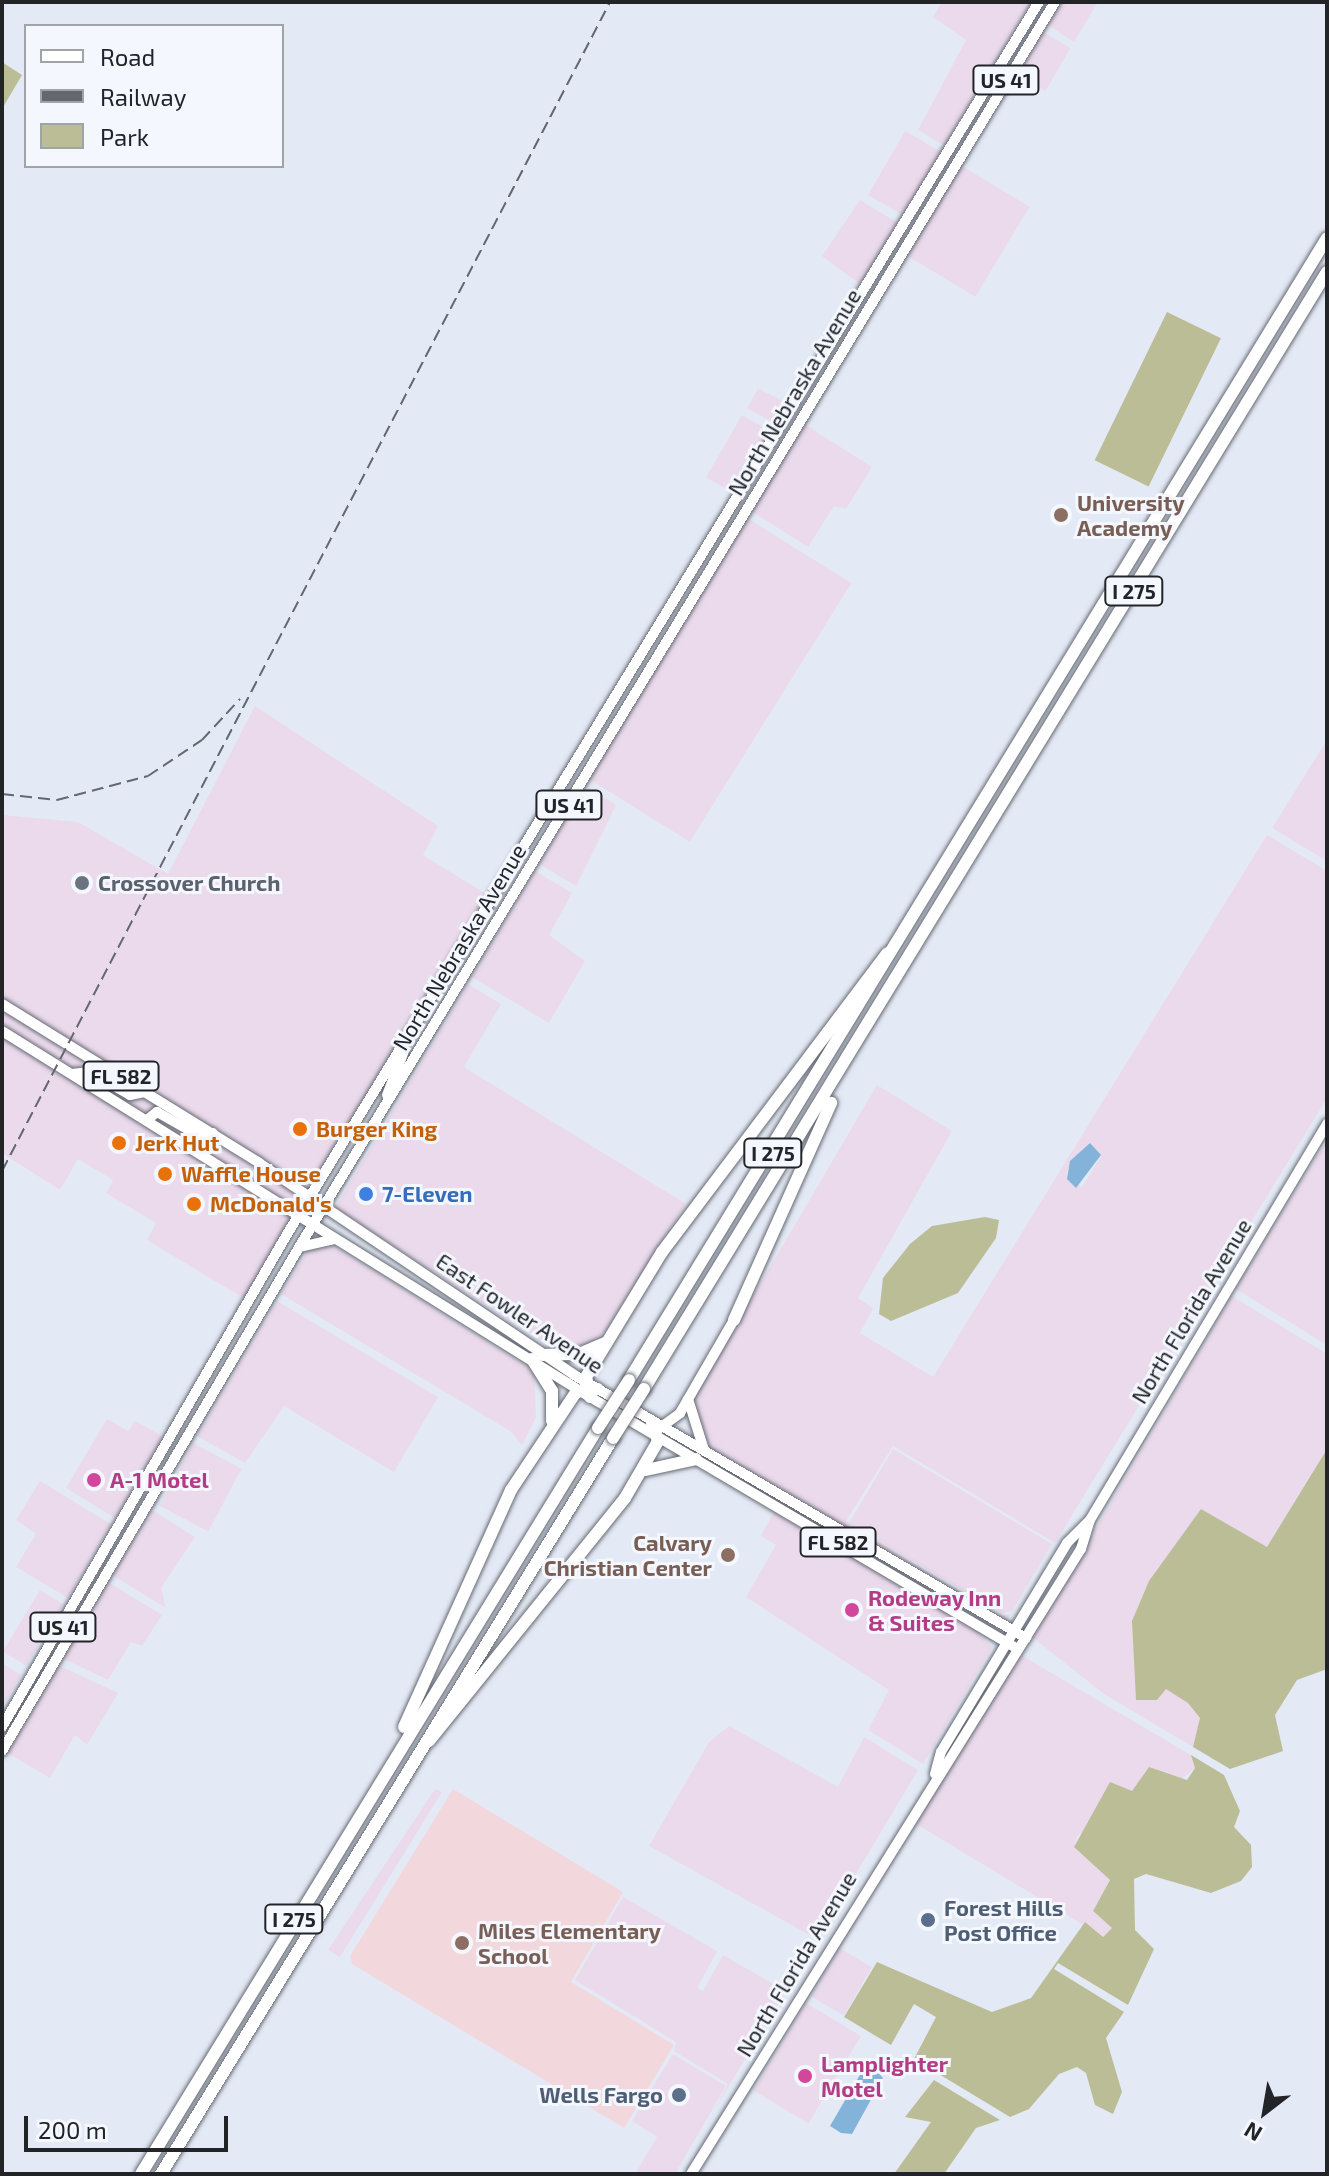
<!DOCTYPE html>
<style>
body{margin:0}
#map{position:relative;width:1329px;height:2176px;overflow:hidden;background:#e4eaf5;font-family:"Exo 2",sans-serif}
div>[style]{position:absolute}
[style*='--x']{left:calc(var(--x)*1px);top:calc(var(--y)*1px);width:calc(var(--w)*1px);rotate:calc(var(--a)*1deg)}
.commercial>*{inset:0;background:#eadaec;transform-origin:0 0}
.education>*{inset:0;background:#f2d8dd}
.green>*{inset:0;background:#bbbd97;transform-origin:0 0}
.water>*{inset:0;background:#84b3d9}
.roads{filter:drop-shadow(0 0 2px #656973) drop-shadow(0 0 2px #656973)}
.primary>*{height:10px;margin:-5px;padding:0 5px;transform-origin:5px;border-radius:5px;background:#fff}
.highway>*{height:12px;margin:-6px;padding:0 6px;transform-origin:6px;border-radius:6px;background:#fff}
.rail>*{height:2px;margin-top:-1px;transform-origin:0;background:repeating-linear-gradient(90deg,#64676e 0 12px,transparent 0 18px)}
.bridges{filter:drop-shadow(0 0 2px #656973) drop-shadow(0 0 2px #656973)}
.highway-bridge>*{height:12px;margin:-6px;padding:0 6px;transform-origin:6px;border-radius:6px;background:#fff}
.dots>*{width:22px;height:22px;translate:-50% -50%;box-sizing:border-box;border:4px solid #f4f7fe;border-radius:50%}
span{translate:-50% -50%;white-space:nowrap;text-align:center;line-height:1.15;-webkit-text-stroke:6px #f4f7fe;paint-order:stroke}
.shield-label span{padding:2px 6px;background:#f4f7fe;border:2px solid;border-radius:6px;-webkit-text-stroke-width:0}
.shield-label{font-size:20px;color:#222428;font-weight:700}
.street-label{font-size:22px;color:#222428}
.education-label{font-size:22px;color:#785e54;font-weight:700}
.left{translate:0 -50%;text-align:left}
.right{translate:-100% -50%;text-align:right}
.worship-label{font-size:22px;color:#5b616d;font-weight:700}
.food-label{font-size:22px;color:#c56008;font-weight:700}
.shop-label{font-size:22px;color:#366cbe;font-weight:700}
.hotel-label{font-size:22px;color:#b23c85;font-weight:700}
.service-label{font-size:22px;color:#4e5e75;font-weight:700}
.frame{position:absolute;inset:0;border:4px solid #222428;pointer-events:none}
.legend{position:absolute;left:24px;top:24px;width:260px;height:144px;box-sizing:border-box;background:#f4f7fe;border:2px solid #a0a3a8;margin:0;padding:10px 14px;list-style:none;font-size:24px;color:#222428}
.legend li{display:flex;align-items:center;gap:16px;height:40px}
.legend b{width:40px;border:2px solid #a0a3a8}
.north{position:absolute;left:1225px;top:2072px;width:80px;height:80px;-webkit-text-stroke:6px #f4f7fe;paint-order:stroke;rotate:211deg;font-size:22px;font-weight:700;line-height:32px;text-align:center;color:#222428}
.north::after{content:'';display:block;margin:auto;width:28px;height:36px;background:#222428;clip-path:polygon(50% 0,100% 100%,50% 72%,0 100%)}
.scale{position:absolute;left:24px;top:2116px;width:204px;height:36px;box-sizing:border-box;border:4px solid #222428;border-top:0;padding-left:10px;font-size:24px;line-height:28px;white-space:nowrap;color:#222428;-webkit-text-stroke:6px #f4f7fe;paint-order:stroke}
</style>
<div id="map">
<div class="commercial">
<div style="clip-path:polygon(942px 2px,1031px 2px,945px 146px,918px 130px,966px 40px,933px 17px)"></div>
<div style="clip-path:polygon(1060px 2px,1098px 2px,1074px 42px,1046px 24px)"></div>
<div style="left:1041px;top:31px;width:34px;height:50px;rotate:30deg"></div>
<div style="left:905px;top:131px;width:42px;height:74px;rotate:30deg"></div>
<div style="left:960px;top:165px;width:81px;height:105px;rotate:31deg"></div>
<div style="clip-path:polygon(860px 200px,898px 223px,861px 285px,822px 256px)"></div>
<div style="left:758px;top:388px;width:34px;height:23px;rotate:28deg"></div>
<div style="left:742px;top:415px;width:34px;height:72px;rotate:30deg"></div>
<div style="clip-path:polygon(804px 424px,872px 467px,846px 509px,834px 506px,808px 547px,751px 511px)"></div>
<div style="left:747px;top:518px;width:123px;height:305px;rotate:32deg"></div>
<div style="clip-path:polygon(255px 706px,438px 826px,423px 855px,486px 894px,245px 1299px,147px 1240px,156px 1223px,106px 1193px,113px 1180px,78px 1159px,60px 1190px,2px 1153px,2px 815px,78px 822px,168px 874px)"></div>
<div style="clip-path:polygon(1327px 740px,1327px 861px,1272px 828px)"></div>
<div style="clip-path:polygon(586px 786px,616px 805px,576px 886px,539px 864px)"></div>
<div style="clip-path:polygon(evenodd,1267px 835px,1327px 871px,1327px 1098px,1055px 1543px,893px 1446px,846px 1521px,999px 1616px,1011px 1614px,1006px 1621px,709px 1449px,692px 1400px,877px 1085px,952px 1131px,858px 1298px,873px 1308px,860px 1333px,933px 1377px,1267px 835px,1090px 1143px,1101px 1156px,1082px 1187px,1067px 1176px,1070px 1161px,1090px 1143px)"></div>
<div style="clip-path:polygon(535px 871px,572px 893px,549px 935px,585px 961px,549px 1023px,472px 977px)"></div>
<div style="clip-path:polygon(468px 984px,501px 1004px,464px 1067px,686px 1204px,607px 1329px,584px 1348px,559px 1352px,335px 1208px)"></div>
<div style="clip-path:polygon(1327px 1140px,1327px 1345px,1236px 1289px)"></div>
<div style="clip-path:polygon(327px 1242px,534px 1371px,536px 1417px,522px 1445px,510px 1431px,281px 1294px,311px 1245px)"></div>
<div style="clip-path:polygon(1232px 1296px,1327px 1354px,1327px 1449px,1294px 1502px,1284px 1535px,1266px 1550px,1151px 1588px,1142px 1602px,1166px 1688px,1179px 1680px,1201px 1717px,1193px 1747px,1104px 1694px,1032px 1637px)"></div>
<div style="clip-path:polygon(277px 1301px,438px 1397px,394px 1472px,284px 1406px,245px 1463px,197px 1436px)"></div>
<div style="clip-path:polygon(107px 1419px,128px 1431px,135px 1421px,164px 1437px,115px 1518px,66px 1488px)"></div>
<div style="left:193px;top:1443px;width:55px;height:71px;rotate:28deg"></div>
<div style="clip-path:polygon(893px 1449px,1052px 1544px,1012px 1611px,1001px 1613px,849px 1523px)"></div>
<div style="clip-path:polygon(40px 1481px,111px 1524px,68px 1598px,16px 1567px,36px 1534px,16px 1520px)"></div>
<div style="clip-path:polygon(152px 1510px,195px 1537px,161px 1588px,166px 1608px,112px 1575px)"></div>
<div style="clip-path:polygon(775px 1510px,973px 1627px,992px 1647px,923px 1764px,868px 1730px,889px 1690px,746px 1597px,776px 1545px,761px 1536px)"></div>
<div style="clip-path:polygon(108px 1582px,162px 1615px,142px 1646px,131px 1642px,108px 1680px,62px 1658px)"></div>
<div style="left:40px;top:1590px;width:27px;height:72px;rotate:31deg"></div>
<div style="clip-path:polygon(1021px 1655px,1191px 1755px,1195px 1768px,1178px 1782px,1149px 1767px,1132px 1791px,1077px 1836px,1074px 1847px,1110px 1880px,1093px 1911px,1112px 1928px,1103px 1937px,913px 1822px)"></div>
<div style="clip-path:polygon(2px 1663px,21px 1675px,2px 1707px)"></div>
<div style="clip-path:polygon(58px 1665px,118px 1693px,87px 1745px,75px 1735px,50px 1778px,6px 1752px)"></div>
<div style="clip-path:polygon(729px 1726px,838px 1787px,864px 1737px,918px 1770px,817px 1939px,649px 1846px,709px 1742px)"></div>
<div style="clip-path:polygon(435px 1789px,442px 1792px,340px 1957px,328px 1950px)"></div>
<div style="clip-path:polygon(623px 1897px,717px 1951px,697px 1988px,703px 1991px,723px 1955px,786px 1991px,711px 2116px,728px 2084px,674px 2051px,676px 2042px,575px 1980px)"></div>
<div style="left:839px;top:1948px;width:38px;height:56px;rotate:30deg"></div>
<div style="left:806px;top:2003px;width:64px;height:102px;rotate:31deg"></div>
<div style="clip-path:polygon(673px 2054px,726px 2086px,675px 2174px,635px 2174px,657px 2137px,632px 2121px)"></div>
</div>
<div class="education">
<div style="clip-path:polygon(453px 1789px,623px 1892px,571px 1982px,674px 2045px,624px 2128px,352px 1964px,350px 1956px)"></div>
</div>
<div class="green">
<div style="clip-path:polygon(2px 62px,22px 75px,2px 109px)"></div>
<div style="left:1167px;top:312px;width:60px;height:165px;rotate:26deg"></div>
<div style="clip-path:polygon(985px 1217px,999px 1220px,996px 1238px,958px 1293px,891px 1321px,879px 1314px,883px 1278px,910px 1244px,932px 1226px)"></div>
<div style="clip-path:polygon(1327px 1449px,1327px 1669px,1297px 1680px,1275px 1715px,1283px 1751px,1230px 1769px,1193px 1747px,1200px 1718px,1188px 1703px,1166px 1689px,1157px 1700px,1136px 1700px,1132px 1621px,1149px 1581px,1201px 1509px,1267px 1547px)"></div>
<div style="clip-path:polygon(1191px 1755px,1224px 1775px,1240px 1811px,1234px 1827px,1251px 1845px,1252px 1867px,1241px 1881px,1211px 1893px,1146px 1874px,1134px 1879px,1135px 1930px,1154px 1949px,1128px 2005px,1058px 1963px,1054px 1969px,1124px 2012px,1106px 2038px,1122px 2092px,1113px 2114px,1095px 2105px,1086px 2073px,1077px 2067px,1059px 2074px,1029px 2109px,1010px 2117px,914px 2059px,936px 2017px,914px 2004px,891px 2045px,844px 2017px,877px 1962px,992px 2012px,1031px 1998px,1085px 1922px,1103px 1937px,1112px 1928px,1093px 1911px,1110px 1880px,1074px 1847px,1110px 1782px,1132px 1791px,1149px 1767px,1187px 1780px,1195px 1768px)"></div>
<div style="clip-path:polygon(934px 2080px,1000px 2120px,976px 2128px,944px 2174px,894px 2174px,931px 2122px,905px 2117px)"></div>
</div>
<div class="water">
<div style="clip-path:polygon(1090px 1143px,1101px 1155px,1076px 1188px,1067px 1179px,1070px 1161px)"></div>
<div style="clip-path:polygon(868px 2061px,883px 2078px,852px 2134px,841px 2133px,830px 2126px)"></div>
</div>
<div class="roads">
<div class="primary">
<div style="--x:2;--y:1004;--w:302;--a:31.7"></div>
<div style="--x:259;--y:1163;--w:380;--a:33.9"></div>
<div style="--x:574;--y:1375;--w:523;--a:30.19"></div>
<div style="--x:2;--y:1031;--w:693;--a:31.9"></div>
<div style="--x:590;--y:1397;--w:497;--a:30.5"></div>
<div style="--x:72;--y:1074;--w:17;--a:-7"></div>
<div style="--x:89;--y:1072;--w:47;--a:29.3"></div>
<div style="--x:130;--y:1095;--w:16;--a:-11"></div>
<div style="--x:387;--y:1095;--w:44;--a:-68.7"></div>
<div style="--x:147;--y:1120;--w:13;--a:-39"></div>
<div style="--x:157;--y:1112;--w:45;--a:29.4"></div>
<div style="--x:196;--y:1134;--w:17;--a:-3"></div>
<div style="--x:300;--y:1247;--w:35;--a:-13"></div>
<div style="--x:688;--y:1399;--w:53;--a:72.6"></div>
<div style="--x:657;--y:1430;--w:29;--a:-36"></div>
<div style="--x:680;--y:1413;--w:108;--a:-59.9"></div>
<div style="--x:2;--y:1727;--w:573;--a:-59.95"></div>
<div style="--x:289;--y:1231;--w:1440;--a:-58.61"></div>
<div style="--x:2;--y:1751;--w:594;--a:-59.47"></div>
<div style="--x:304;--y:1239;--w:1447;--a:-58.74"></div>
<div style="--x:935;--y:1774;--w:23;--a:-75"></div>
<div style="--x:941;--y:1752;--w:244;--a:-58.9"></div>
<div style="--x:1067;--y:1543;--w:30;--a:-45"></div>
<div style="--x:691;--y:2174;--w:737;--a:-58.04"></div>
<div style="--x:1081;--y:1549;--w:30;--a:-73"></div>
<div style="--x:1090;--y:1520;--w:462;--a:-59.1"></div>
</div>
<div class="highway">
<div style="--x:734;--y:1320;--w:238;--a:-65.9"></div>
<div style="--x:543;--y:1355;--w:36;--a:-2"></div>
<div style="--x:579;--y:1354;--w:30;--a:-23"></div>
<div style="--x:532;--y:1359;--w:38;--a:58"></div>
<div style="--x:552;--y:1391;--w:30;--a:90"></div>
<div style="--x:629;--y:1380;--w:1338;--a:-58.57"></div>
<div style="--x:644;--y:1389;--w:1309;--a:-58.56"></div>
<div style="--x:590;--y:1397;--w:20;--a:-101"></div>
<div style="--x:586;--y:1377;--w:146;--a:-58.7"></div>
<div style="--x:662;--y:1252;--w:374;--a:-53"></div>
<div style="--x:646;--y:1470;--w:51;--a:-12.4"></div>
<div style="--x:404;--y:1727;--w:260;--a:-65.7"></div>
<div style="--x:511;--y:1490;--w:118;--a:-56.4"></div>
<div style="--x:576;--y:1392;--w:22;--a:-8"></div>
<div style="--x:429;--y:1741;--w:312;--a:-51.1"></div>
<div style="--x:625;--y:1498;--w:66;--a:-59.9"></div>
<div style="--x:658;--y:1441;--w:20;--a:-108"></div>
<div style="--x:141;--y:2174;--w:875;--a:-58.51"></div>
<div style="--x:161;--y:2174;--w:864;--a:-58.44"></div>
</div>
</div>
<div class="rail">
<div style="--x:2;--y:794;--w:55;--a:6.2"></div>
<div style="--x:57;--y:800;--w:94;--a:-14.8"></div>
<div style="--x:148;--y:776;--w:65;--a:-33.7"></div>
<div style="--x:202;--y:740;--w:56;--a:-47.2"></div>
<div style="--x:2;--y:1171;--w:1318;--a:-62.52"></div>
</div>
<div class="bridges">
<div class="highway-bridge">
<div style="--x:598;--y:1428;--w:57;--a:-57.1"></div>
<div style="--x:613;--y:1438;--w:58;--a:-57.7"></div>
</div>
</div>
<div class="dots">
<div style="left:1061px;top:515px;background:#8d6e63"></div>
<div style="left:82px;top:883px;background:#6b7280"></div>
<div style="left:300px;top:1129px;background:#e8710a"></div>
<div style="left:119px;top:1143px;background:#e8710a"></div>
<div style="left:165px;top:1174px;background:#e8710a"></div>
<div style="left:366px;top:1194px;background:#3f7fe0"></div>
<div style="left:194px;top:1204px;background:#e8710a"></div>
<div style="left:94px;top:1480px;background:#d1479c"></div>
<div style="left:728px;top:1555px;background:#8d6e63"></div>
<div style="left:852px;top:1610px;background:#d1479c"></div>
<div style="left:928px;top:1920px;background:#5c6f8a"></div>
<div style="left:462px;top:1943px;background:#8d6e63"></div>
<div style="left:805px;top:2076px;background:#d1479c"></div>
<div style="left:679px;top:2095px;background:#5c6f8a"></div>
</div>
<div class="shield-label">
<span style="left:1006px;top:80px">US 41</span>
<span style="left:1134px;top:591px">I 275</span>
<span style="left:569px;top:805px">US 41</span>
<span style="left:121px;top:1076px">FL 582</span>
<span style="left:773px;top:1153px">I 275</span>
<span style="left:838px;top:1542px">FL 582</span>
<span style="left:63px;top:1627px">US 41</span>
<span style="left:294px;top:1919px">I 275</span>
</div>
<div class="street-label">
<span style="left:794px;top:392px;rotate:-59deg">North Nebraska Avenue</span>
<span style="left:459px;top:947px;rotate:-59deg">North Nebraska Avenue</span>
<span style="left:1191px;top:1311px;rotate:-59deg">North Florida Avenue</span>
<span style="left:520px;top:1313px;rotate:34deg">East Fowler Avenue</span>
<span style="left:796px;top:1964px;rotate:-59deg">North Florida Avenue</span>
</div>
<div class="education-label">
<span class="left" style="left:1077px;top:515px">University<br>Academy</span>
<span class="right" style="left:712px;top:1555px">Calvary<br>Christian Center</span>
<span class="left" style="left:478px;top:1943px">Miles Elementary<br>School</span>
</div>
<div class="worship-label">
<span class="left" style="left:98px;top:883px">Crossover Church</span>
</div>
<div class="food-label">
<span class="left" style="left:316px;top:1129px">Burger King</span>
<span class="left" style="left:135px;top:1143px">Jerk Hut</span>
<span class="left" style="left:181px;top:1174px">Waffle House</span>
<span class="left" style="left:210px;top:1204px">McDonald's</span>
</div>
<div class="shop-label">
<span class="left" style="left:382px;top:1194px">7-Eleven</span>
</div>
<div class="hotel-label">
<span class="left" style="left:110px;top:1480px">A-1 Motel</span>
<span class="left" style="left:868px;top:1610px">Rodeway Inn<br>&amp; Suites</span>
<span class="left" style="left:821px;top:2076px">Lamplighter<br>Motel</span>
</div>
<div class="service-label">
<span class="left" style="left:944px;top:1920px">Forest Hills<br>Post Office</span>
<span class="right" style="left:663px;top:2095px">Wells Fargo</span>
</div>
<div class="frame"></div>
<ul class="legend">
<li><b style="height:10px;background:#fff"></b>Road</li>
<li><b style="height:10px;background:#64676e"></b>Railway</li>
<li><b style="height:22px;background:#bbbd97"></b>Park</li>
</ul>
<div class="north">N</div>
<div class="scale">200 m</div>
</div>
